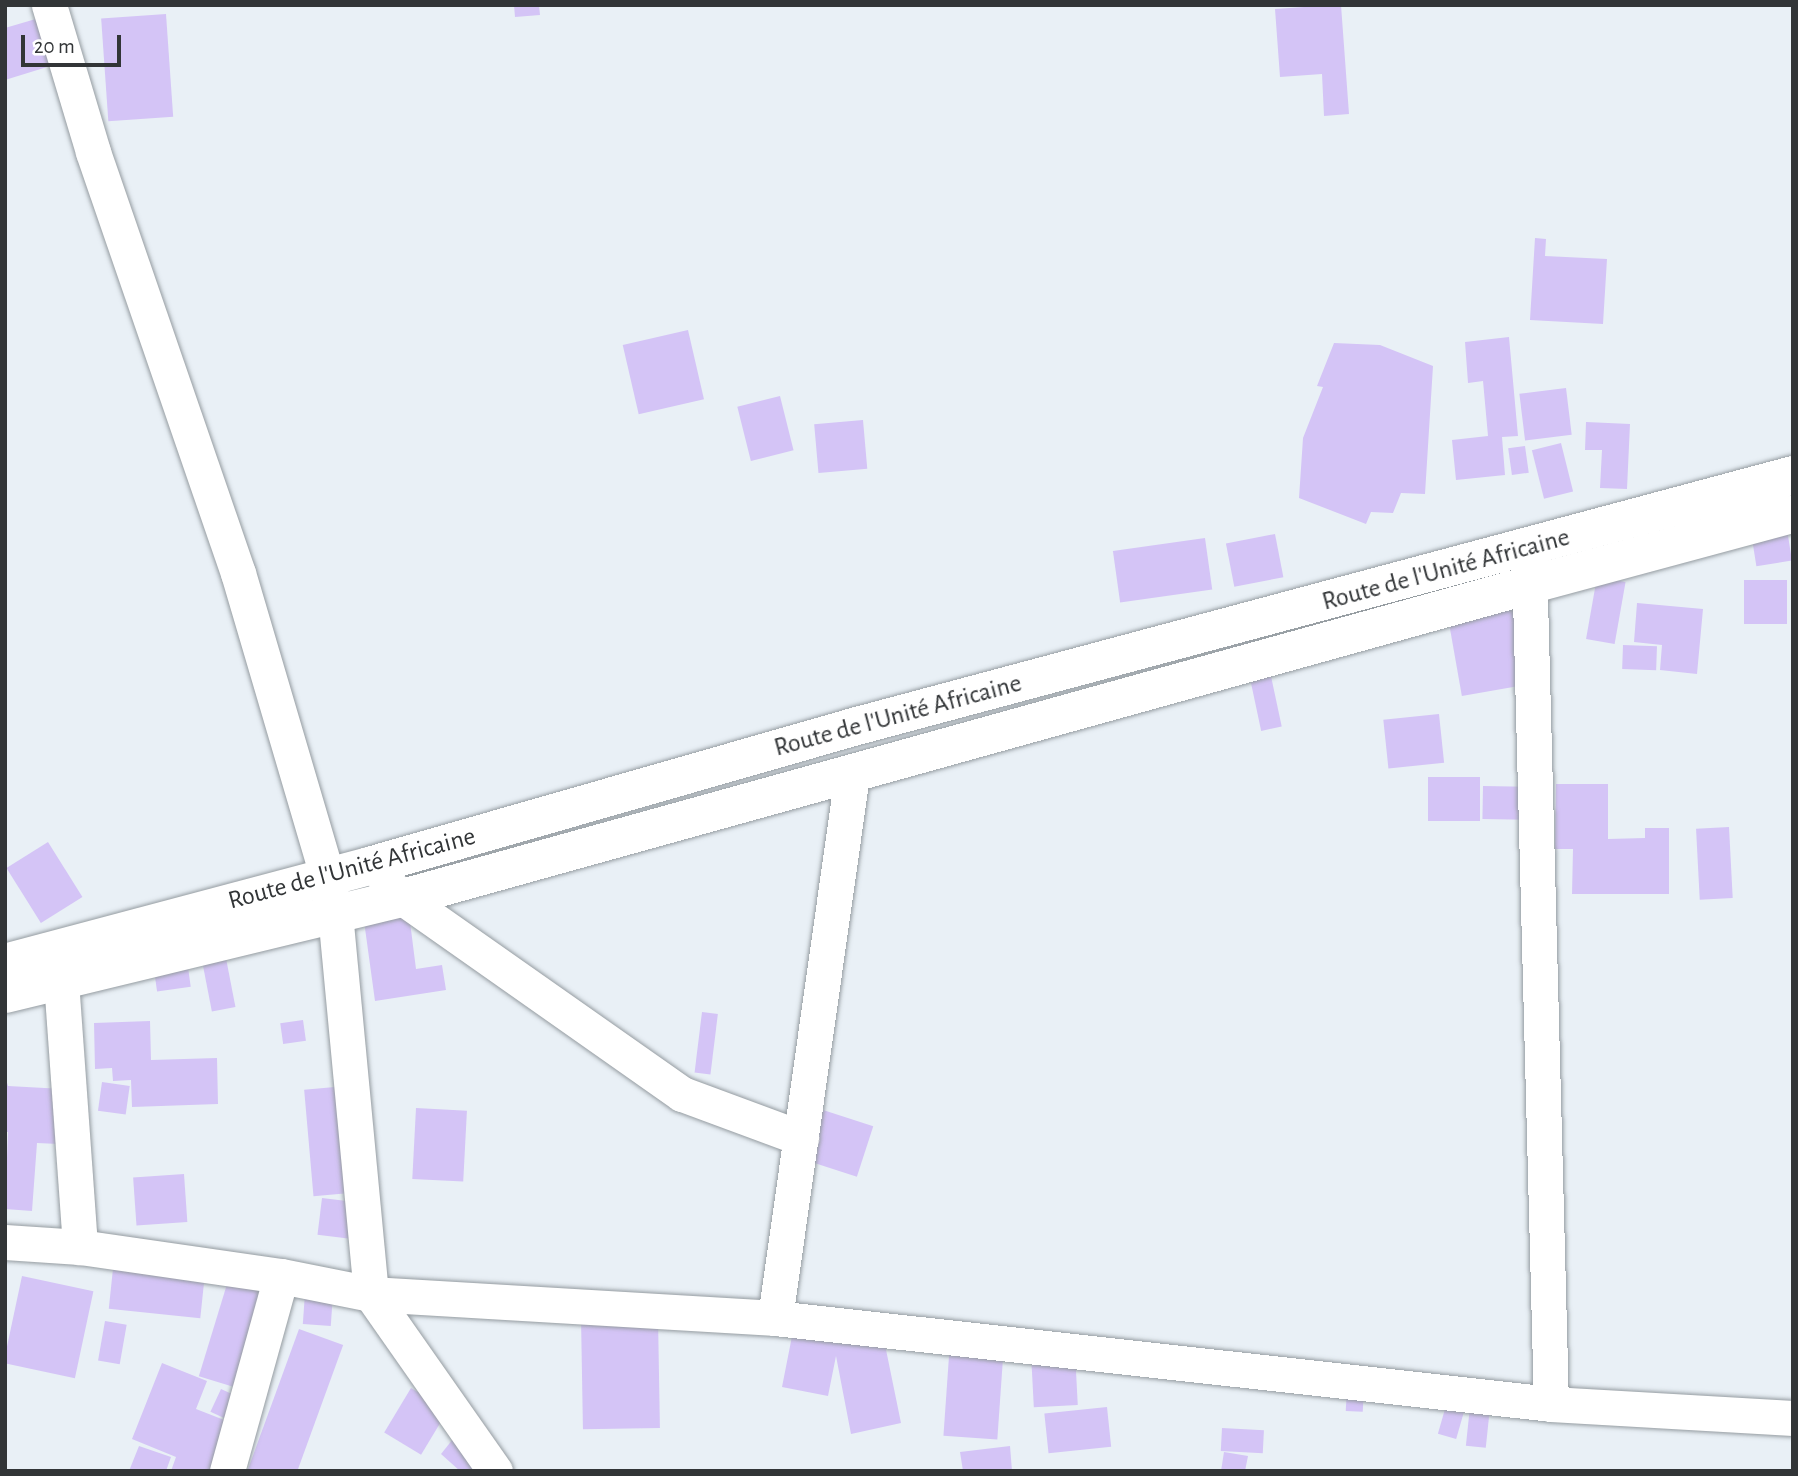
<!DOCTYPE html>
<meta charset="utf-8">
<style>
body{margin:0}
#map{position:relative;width:1798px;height:1476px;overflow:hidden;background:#e9f0f6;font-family:"Alegreya Sans",sans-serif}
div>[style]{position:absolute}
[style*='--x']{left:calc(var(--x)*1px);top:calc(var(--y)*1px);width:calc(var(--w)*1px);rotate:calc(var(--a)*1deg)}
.building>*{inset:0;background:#d4c4f6;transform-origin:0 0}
.roads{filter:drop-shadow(0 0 2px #959ca1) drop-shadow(0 0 2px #959ca1)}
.minor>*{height:35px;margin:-17.5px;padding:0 17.5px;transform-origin:17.5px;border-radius:17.5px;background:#fff}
.secondary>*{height:38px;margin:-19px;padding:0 19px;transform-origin:19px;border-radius:19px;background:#fff}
span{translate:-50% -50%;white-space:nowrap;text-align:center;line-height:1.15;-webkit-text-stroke:5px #fff;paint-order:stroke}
.street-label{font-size:26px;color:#323537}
.frame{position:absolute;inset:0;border:7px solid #323537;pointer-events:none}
.scale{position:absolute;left:21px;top:35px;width:100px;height:32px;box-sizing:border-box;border:4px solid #323537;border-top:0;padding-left:9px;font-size:21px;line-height:24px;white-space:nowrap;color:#323537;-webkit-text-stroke:5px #fff;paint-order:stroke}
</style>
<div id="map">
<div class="building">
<div style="clip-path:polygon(514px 5px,539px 5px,540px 15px,515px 17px)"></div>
<div style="clip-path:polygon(1333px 5px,1341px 5px,1349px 114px,1324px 116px,1322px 74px,1280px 77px,1275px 9px)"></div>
<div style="left:166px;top:14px;width:103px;height:65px;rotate:86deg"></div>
<div style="clip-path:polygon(46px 16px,60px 63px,5px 80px,5px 28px)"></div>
<div style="clip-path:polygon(1535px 238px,1546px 239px,1545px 256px,1607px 259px,1603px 324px,1530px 320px)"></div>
<div style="left:688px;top:330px;width:71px;height:67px;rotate:77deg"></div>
<div style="clip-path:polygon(1509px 337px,1518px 436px,1502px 437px,1505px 475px,1456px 480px,1452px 440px,1488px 436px,1483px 381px,1468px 383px,1465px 342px)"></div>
<div style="clip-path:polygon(1334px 343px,1380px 345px,1433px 366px,1425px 494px,1401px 493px,1393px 513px,1371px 512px,1366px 524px,1299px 498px,1303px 438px,1323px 387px,1317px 386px)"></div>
<div style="left:1566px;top:388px;width:47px;height:47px;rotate:83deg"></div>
<div style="left:780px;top:396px;width:56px;height:44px;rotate:76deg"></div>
<div style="left:863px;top:420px;width:49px;height:49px;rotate:85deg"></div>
<div style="clip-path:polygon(1586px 422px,1630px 424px,1627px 489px,1600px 488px,1602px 450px,1585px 450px)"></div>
<div style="left:1561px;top:443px;width:50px;height:30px;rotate:76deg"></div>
<div style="left:1525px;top:446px;width:27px;height:17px;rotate:82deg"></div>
<div style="left:1786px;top:523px;width:38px;height:36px;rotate:81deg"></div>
<div style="left:1275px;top:534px;width:44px;height:50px;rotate:79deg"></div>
<div style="left:1205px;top:538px;width:52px;height:93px;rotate:82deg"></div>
<div style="left:1597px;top:577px;width:29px;height:63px;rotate:10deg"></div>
<div style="left:1744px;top:580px;width:43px;height:44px"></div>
<div style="clip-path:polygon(1637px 603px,1703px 609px,1697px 674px,1660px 670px,1662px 645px,1634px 642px)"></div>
<div style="left:1523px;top:605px;width:79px;height:76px;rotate:80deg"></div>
<div style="left:1623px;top:645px;width:34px;height:24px;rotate:2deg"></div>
<div style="left:1268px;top:662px;width:66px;height:21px;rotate:78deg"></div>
<div style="left:1439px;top:714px;width:49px;height:56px;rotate:84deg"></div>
<div style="left:1428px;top:777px;width:52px;height:44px"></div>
<div style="clip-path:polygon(1556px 784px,1608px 784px,1608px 839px,1645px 838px,1645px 828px,1669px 828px,1669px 894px,1572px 894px,1573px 849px,1555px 849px)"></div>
<div style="left:1483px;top:786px;width:50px;height:33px;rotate:1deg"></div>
<div style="left:1729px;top:827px;width:71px;height:33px;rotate:87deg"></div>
<div style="left:48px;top:842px;width:65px;height:49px;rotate:58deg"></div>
<div style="clip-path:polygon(409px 914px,416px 969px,442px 965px,446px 990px,375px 1001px,364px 921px)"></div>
<div style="left:224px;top:948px;width:60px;height:24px;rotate:79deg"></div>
<div style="left:186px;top:953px;width:34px;height:34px;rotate:82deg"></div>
<div style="left:702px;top:1012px;width:16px;height:61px;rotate:7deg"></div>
<div style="left:303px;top:1020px;width:21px;height:23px;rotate:82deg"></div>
<div style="clip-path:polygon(150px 1021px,151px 1060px,217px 1058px,218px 1104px,132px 1107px,131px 1080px,113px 1081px,112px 1068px,95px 1069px,94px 1023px)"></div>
<div style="clip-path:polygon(5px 1076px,8px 1086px,63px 1089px,59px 1144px,37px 1143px,32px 1211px,5px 1209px,8px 1132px,5px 1132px)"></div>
<div style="left:102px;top:1082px;width:28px;height:29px;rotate:8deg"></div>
<div style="left:346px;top:1086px;width:107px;height:42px;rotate:85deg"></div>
<div style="left:416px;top:1108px;width:51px;height:71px;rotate:3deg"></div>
<div style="left:820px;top:1109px;width:56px;height:53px;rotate:18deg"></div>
<div style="left:184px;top:1174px;width:48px;height:51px;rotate:86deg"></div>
<div style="left:322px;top:1198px;width:35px;height:37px;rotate:7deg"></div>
<div style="left:114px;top:1259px;width:92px;height:50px;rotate:6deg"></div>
<div style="left:231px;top:1271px;width:47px;height:110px;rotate:17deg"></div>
<div style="left:22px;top:1276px;width:73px;height:89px;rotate:12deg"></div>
<div style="left:305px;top:1293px;width:28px;height:31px;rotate:4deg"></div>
<div style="left:658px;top:1317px;width:111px;height:77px;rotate:89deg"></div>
<div style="left:105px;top:1321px;width:22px;height:40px;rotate:10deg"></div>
<div style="clip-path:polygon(794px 1326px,840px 1335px,838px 1344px,883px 1335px,901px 1423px,851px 1434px,836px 1356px,828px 1396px,782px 1387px)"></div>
<div style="left:299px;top:1329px;width:47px;height:151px;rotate:20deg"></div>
<div style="left:950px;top:1342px;width:54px;height:94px;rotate:4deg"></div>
<div style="left:1075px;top:1352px;width:53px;height:44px;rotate:87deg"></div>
<div style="clip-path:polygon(162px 1363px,207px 1381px,196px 1409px,237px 1425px,218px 1471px,171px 1471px,176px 1457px,132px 1439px)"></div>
<div style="left:1347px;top:1387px;width:17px;height:24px;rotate:3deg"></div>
<div style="left:411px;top:1388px;width:43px;height:52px;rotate:31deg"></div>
<div style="left:221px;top:1389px;width:21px;height:25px;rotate:25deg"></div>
<div style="left:1471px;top:1397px;width:20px;height:49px;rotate:6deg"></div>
<div style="left:1447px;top:1402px;width:19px;height:33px;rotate:16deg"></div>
<div style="left:1107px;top:1407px;width:40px;height:63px;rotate:84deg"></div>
<div style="left:1222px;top:1428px;width:42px;height:23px;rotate:3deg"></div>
<div style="clip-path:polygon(457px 1434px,482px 1471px,460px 1471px,441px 1454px)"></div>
<div style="clip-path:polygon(139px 1446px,171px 1457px,166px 1471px,129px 1471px)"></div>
<div style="clip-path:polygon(1010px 1446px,1012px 1471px,963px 1471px,960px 1452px)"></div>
<div style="clip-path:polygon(1224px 1452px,1248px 1456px,1245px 1471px,1221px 1471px)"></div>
</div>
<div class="roads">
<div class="minor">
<div style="--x:49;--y:5;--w:153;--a:73.3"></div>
<div style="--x:93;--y:152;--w:445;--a:71"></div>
<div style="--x:238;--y:573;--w:316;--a:73.6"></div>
<div style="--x:327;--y:876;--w:38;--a:78"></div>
<div style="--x:335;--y:913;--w:383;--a:84.6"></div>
<div style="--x:371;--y:1294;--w:216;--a:55"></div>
<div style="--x:1529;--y:559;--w:845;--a:88.51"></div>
<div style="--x:386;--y:883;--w:23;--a:41"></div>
<div style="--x:403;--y:898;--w:341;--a:35.1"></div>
<div style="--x:682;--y:1094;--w:127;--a:20.3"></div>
<div style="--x:59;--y:953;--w:295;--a:85.9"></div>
<div style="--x:5;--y:1242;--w:75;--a:3.8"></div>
<div style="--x:80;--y:1247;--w:203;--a:8.2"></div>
<div style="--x:281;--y:1276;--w:92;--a:11.3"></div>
<div style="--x:371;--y:1294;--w:405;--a:3.4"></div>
<div style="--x:775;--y:1318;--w:781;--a:6.32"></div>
<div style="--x:1551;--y:1404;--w:242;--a:3.3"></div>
<div style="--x:775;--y:1318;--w:548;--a:-81.93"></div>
<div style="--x:227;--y:1471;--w:202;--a:-74.5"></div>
</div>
<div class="secondary">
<div style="--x:5;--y:963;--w:377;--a:-14.9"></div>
<div style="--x:369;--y:866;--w:508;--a:-16.01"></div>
<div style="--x:857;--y:726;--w:969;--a:-15.01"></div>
<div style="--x:5;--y:994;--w:409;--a:-13.6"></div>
<div style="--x:403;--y:898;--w:1169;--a:-15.53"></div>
<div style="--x:1529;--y:585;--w:273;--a:-15.1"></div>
</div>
</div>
<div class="street-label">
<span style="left:1446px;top:570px;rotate:-15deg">Route de l'Unité Africaine</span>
<span style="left:898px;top:716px;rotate:-15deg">Route de l'Unité Africaine</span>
<span style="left:352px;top:869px;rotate:-15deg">Route de l'Unité Africaine</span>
</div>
<div class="frame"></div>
<div class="scale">20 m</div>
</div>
